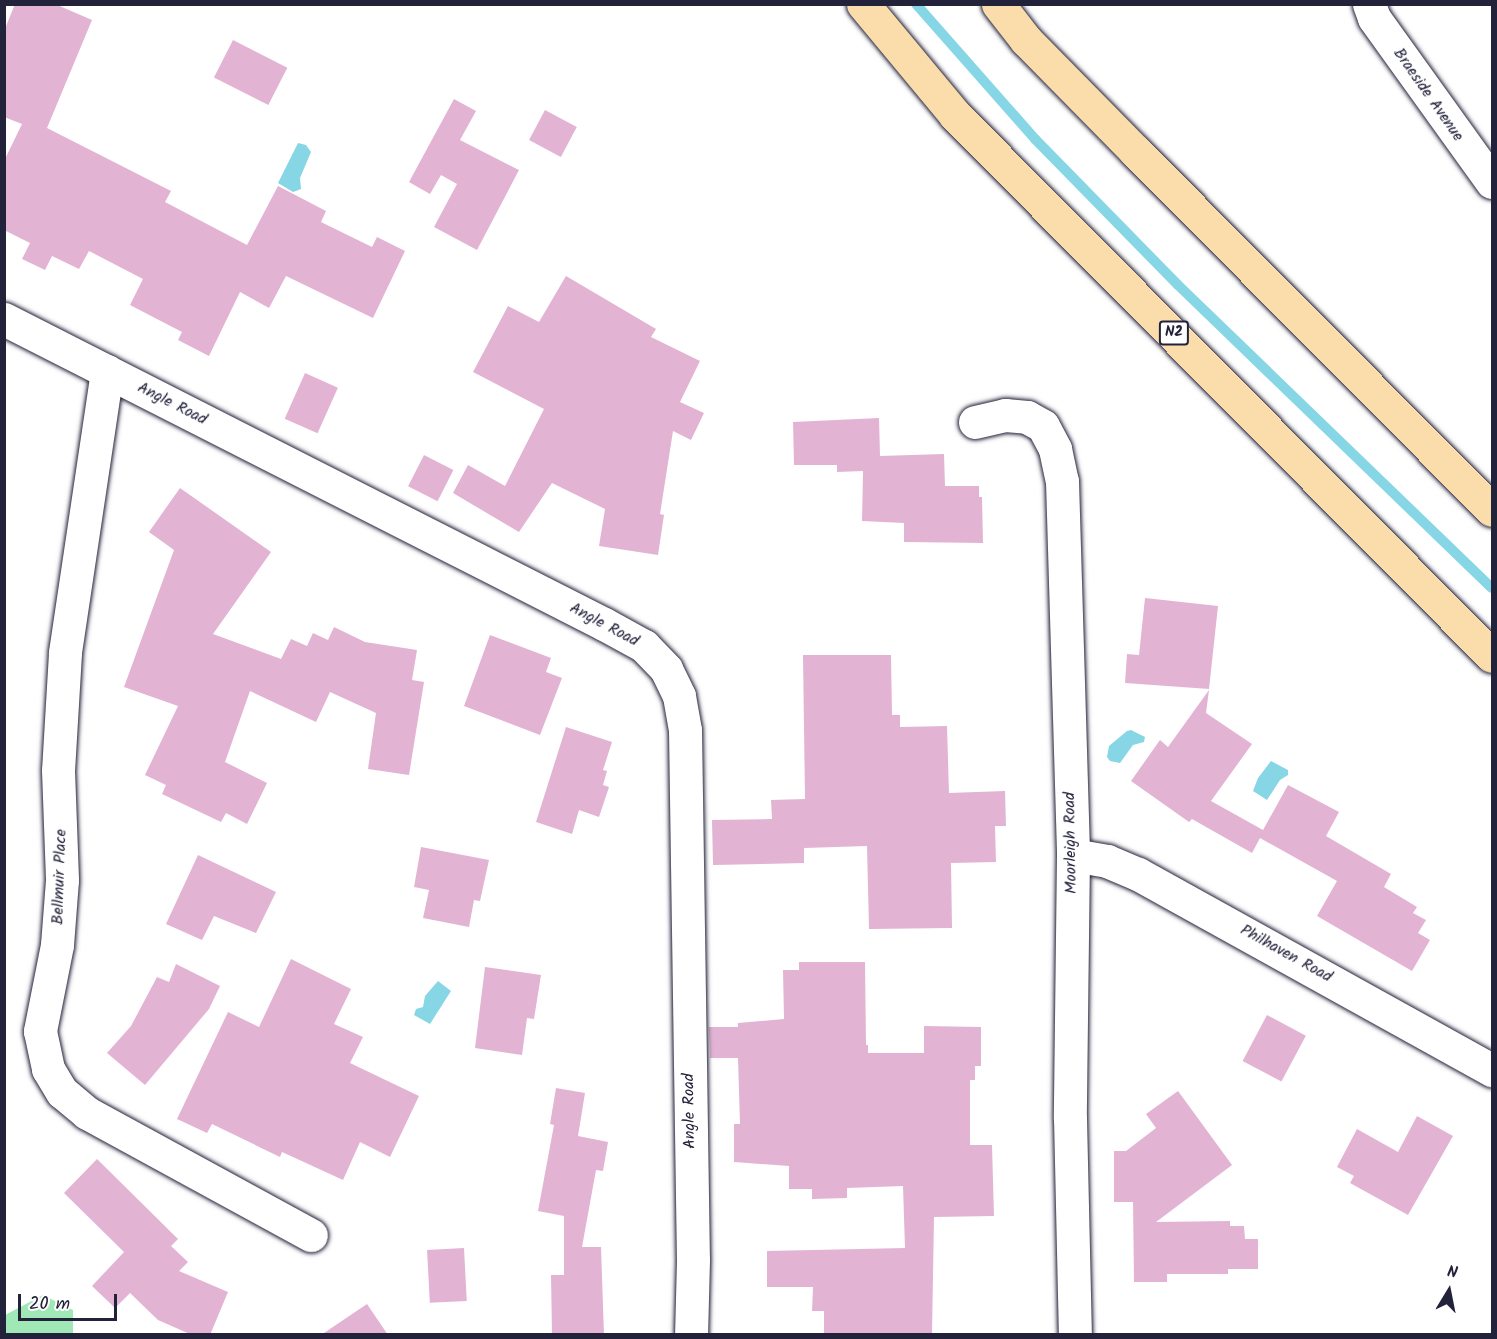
<!DOCTYPE html>
<style>
body{margin:0}
#map{position:relative;width:1497px;height:1339px;overflow:hidden;background:#fff;font-family:Kalam,sans-serif}
div>[style]{position:absolute}
[style*='--x']{left:calc(var(--x)*1px);top:calc(var(--y)*1px);width:calc(var(--w)*1px);rotate:calc(var(--a)*1deg)}
.green>*{inset:0;background:#a0e9b7}
.water>*{inset:0;background:#87d6e5}
.stream>*{height:10px;margin:-5px;padding:0 5px;transform-origin:5px;border-radius:5px;background:#87d6e5}
.building>*{inset:0;background:#e3b3d3;transform-origin:0 0}
.roads{filter:drop-shadow(0 0 2px #22223b) drop-shadow(0 0 2px #22223b)}
.street>*{height:33px;margin:-16.5px;padding:0 16.5px;transform-origin:16.5px;border-radius:16.5px;background:#fff}
.highway>*{height:33px;margin:-16.5px;padding:0 16.5px;transform-origin:16.5px;border-radius:16.5px;background:#faddab}
span{translate:-50% -50%;white-space:nowrap;text-align:center;line-height:1.15;-webkit-text-stroke:4.5px #fff;paint-order:stroke}
.shield-label span{padding:2px 4px;background:#fff;border:2px solid;border-radius:4px;-webkit-text-stroke-width:0}
.shield-label{font-size:15px;color:#22223b;font-weight:700}
.street-label{font-size:16px;color:#22223b}
.frame{position:absolute;inset:0;border:6px solid #22223b;pointer-events:none}
.north{position:absolute;left:1419px;top:1261px;width:60px;height:60px;-webkit-text-stroke:4px #fff;paint-order:stroke;rotate:10deg;font-size:16px;font-weight:700;line-height:24px;text-align:center;color:#22223b}
.north::after{content:'';display:block;margin:auto;width:21px;height:27px;background:#22223b;clip-path:polygon(50% 0,100% 100%,50% 72%,0 100%)}
.scale{position:absolute;left:18px;top:1294px;width:99px;height:27px;box-sizing:border-box;border:3px solid #22223b;border-top:0;padding-left:8px;font-size:18px;line-height:21px;white-space:nowrap;color:#22223b;-webkit-text-stroke:4px #fff;paint-order:stroke}
</style>
<div id="map">
<div class="green">
<div style="clip-path:polygon(43px 1295px,73px 1310px,73px 1334px,5px 1334px,5px 1315px)"></div>
</div>
<div class="water">
<div style="clip-path:polygon(298px 143px,306px 145px,311px 152px,300px 178px,301px 189px,293px 192px,278px 183px)"></div>
<div style="clip-path:polygon(1131px 730px,1145px 737px,1144px 742px,1133px 745px,1120px 763px,1110px 761px,1107px 757px,1109px 746px,1127px 731px)"></div>
<div style="clip-path:polygon(1271px 761px,1288px 770px,1288px 775px,1280px 780px,1267px 800px,1253px 791px,1258px 778px)"></div>
<div style="clip-path:polygon(438px 981px,451px 991px,430px 1024px,414px 1015px,416px 1009px,423px 1007px,425px 996px)"></div>
</div>
<div class="stream">
<div style="--x:916;--y:4;--w:180;--a:48.6"></div>
<div style="--x:1035;--y:139;--w:204;--a:45.6"></div>
<div style="--x:1178;--y:285;--w:436;--a:44"></div>
</div>
<div class="building">
<div style="clip-path:polygon(15px 4px,55px 4px,92px 20px,47px 128px,171px 191px,165px 202px,247px 245px,278px 186px,326px 211px,321px 222px,372px 247px,377px 237px,405px 251px,373px 318px,286px 276px,269px 308px,240px 292px,209px 356px,178px 340px,182px 332px,130px 305px,143px 279px,89px 251px,79px 269px,52px 256px,45px 270px,22px 259px,30px 243px,4px 230px,4px 161px,22px 124px,4px 117px,4px 31px)"></div>
<div style="left:233px;top:40px;width:61px;height:42px;rotate:27deg"></div>
<div style="clip-path:polygon(454px 99px,476px 111px,460px 140px,519px 170px,477px 250px,434px 227px,457px 184px,441px 175px,430px 194px,409px 182px)"></div>
<div style="left:545px;top:110px;width:36px;height:34px;rotate:28deg"></div>
<div style="clip-path:polygon(566px 276px,656px 329px,651px 337px,700px 361px,680px 402px,704px 413px,691px 440px,673px 431px,660px 514px,664px 515px,658px 555px,599px 546px,605px 509px,552px 483px,519px 532px,453px 493px,468px 465px,505px 486px,544px 409px,473px 372px,508px 306px,539px 322px)"></div>
<div style="left:305px;top:373px;width:36px;height:50px;rotate:24deg"></div>
<div style="clip-path:polygon(879px 418px,880px 456px,944px 454px,945px 486px,979px 486px,979px 497px,982px 497px,983px 543px,904px 542px,904px 523px,862px 521px,863px 471px,837px 472px,837px 465px,794px 465px,793px 422px)"></div>
<div style="left:424px;top:455px;width:33px;height:35px;rotate:27deg"></div>
<div style="clip-path:polygon(180px 488px,271px 552px,213px 634px,281px 659px,291px 639px,307px 646px,313px 633px,328px 640px,334px 627px,365px 642px,417px 650px,412px 680px,424px 682px,409px 775px,368px 769px,376px 713px,330px 692px,316px 722px,250px 691px,225px 762px,267px 783px,247px 824px,226px 813px,221px 822px,162px 794px,166px 785px,145px 775px,178px 706px,124px 687px,174px 550px,149px 532px)"></div>
<div style="clip-path:polygon(1145px 598px,1218px 606px,1209px 689px,1125px 683px,1127px 654px,1139px 655px)"></div>
<div style="clip-path:polygon(490px 635px,551px 658px,546px 672px,562px 678px,540px 735px,464px 706px)"></div>
<div style="clip-path:polygon(803px 655px,891px 655px,892px 715px,900px 715px,900px 727px,947px 726px,949px 793px,1005px 791px,1006px 826px,995px 826px,996px 862px,951px 863px,952px 928px,869px 929px,867px 846px,804px 848px,804px 863px,713px 865px,712px 820px,772px 819px,771px 800px,805px 799px)"></div>
<div style="clip-path:polygon(1209px 690px,1206px 713px,1252px 744px,1211px 801px,1263px 830px,1288px 785px,1339px 812px,1326px 836px,1391px 874px,1384px 887px,1417px 907px,1413px 913px,1426px 920px,1418px 933px,1430px 940px,1412px 971px,1317px 916px,1337px 881px,1260px 838px,1252px 853px,1192px 819px,1189px 822px,1131px 781px,1160px 740px,1168px 747px)"></div>
<div style="clip-path:polygon(566px 727px,612px 742px,603px 770px,607px 771px,603px 785px,609px 787px,599px 817px,579px 810px,572px 834px,536px 822px)"></div>
<div style="clip-path:polygon(421px 847px,489px 860px,480px 901px,474px 900px,469px 927px,423px 918px,429px 890px,414px 887px)"></div>
<div style="clip-path:polygon(198px 855px,276px 892px,256px 933px,214px 916px,202px 940px,166px 924px)"></div>
<div style="clip-path:polygon(291px 959px,351px 989px,334px 1024px,363px 1037px,350px 1063px,419px 1096px,390px 1157px,360px 1142px,343px 1180px,282px 1152px,280px 1157px,212px 1124px,207px 1133px,177px 1119px,228px 1012px,259px 1027px)"></div>
<div style="clip-path:polygon(799px 962px,865px 962px,866px 1045px,868px 1045px,868px 1053px,924px 1053px,924px 1026px,981px 1027px,981px 1066px,975px 1066px,975px 1080px,970px 1080px,970px 1145px,992px 1145px,994px 1216px,934px 1217px,932px 1335px,824px 1335px,824px 1311px,812px 1311px,813px 1287px,767px 1287px,767px 1251px,905px 1248px,903px 1186px,847px 1188px,847px 1198px,812px 1199px,812px 1189px,789px 1189px,789px 1166px,734px 1162px,734px 1124px,740px 1124px,738px 1058px,710px 1058px,709px 1027px,738px 1027px,738px 1023px,784px 1019px,783px 970px,799px 970px)"></div>
<div style="clip-path:polygon(176px 964px,220px 986px,209px 1009px,145px 1085px,107px 1053px,131px 1026px,157px 977px,169px 982px)"></div>
<div style="clip-path:polygon(485px 967px,541px 975px,534px 1019px,527px 1018px,522px 1055px,475px 1048px)"></div>
<div style="left:1267px;top:1015px;width:44px;height:52px;rotate:28deg"></div>
<div style="clip-path:polygon(556px 1088px,585px 1093px,578px 1136px,608px 1142px,603px 1171px,596px 1170px,582px 1247px,601px 1247px,604px 1335px,552px 1335px,551px 1275px,564px 1275px,564px 1216px,538px 1211px,554px 1125px,550px 1124px)"></div>
<div style="clip-path:polygon(1178px 1091px,1232px 1165px,1156px 1222px,1230px 1221px,1230px 1226px,1244px 1226px,1245px 1239px,1258px 1239px,1258px 1269px,1228px 1269px,1228px 1274px,1167px 1274px,1167px 1282px,1134px 1282px,1133px 1202px,1114px 1202px,1114px 1151px,1126px 1151px,1156px 1128px,1146px 1114px)"></div>
<div style="clip-path:polygon(1417px 1116px,1453px 1136px,1408px 1215px,1350px 1183px,1354px 1176px,1337px 1167px,1357px 1129px,1398px 1152px)"></div>
<div style="clip-path:polygon(97px 1159px,178px 1239px,171px 1246px,188px 1262px,179px 1271px,228px 1292px,210px 1335px,192px 1335px,158px 1320px,130px 1293px,115px 1308px,92px 1286px,124px 1252px,64px 1193px)"></div>
<div style="left:464px;top:1248px;width:53px;height:37px;rotate:87deg"></div>
<div style="clip-path:polygon(367px 1304px,388px 1335px,321px 1335px)"></div>
</div>
<div class="roads">
<div class="street">
<div style="--x:1369;--y:4;--w:15;--a:70"></div>
<div style="--x:1374;--y:18;--w:202;--a:54.3"></div>
<div style="--x:4;--y:319;--w:673;--a:26.95"></div>
<div style="--x:604;--y:624;--w:46;--a:28.8"></div>
<div style="--x:644;--y:646;--w:32;--a:46"></div>
<div style="--x:666;--y:669;--w:30;--a:64"></div>
<div style="--x:679;--y:696;--w:35;--a:80"></div>
<div style="--x:685;--y:730;--w:530;--a:89.14"></div>
<div style="--x:693;--y:1260;--w:74;--a:91.5"></div>
<div style="--x:107;--y:371;--w:285;--a:98.5"></div>
<div style="--x:65;--y:653;--w:117;--a:93.4"></div>
<div style="--x:58;--y:770;--w:110;--a:87.9"></div>
<div style="--x:62;--y:880;--w:65;--a:94.4"></div>
<div style="--x:57;--y:945;--w:88;--a:101.2"></div>
<div style="--x:40;--y:1031;--w:39;--a:78"></div>
<div style="--x:48;--y:1069;--w:27;--a:59"></div>
<div style="--x:62;--y:1092;--w:33;--a:40"></div>
<div style="--x:87;--y:1113;--w:255;--a:28.6"></div>
<div style="--x:975;--y:422;--w:31;--a:-13"></div>
<div style="--x:1005;--y:415;--w:22;--a:5"></div>
<div style="--x:1027;--y:417;--w:18;--a:29"></div>
<div style="--x:1043;--y:426;--w:26;--a:62"></div>
<div style="--x:1055;--y:449;--w:33;--a:78"></div>
<div style="--x:1062;--y:481;--w:374;--a:88.3"></div>
<div style="--x:1073;--y:855;--w:263;--a:90.7"></div>
<div style="--x:1070;--y:1118;--w:216;--a:88.7"></div>
<div style="--x:1073;--y:855;--w:35;--a:10"></div>
<div style="--x:1107;--y:861;--w:34;--a:23"></div>
<div style="--x:1138;--y:874;--w:405;--a:29"></div>
</div>
<div class="highway">
<div style="--x:863;--y:4;--w:144;--a:50.3"></div>
<div style="--x:955;--y:115;--w:762;--a:45.21"></div>
<div style="--x:998;--y:4;--w:46;--a:52.1"></div>
<div style="--x:1026;--y:40;--w:156;--a:45.5"></div>
<div style="--x:1135;--y:151;--w:506;--a:45.16"></div>
</div>
</div>
<div class="shield-label">
<span style="left:1174px;top:333px">N2</span>
</div>
<div class="street-label">
<span style="left:1428px;top:95px;rotate:55deg">Braeside Avenue</span>
<span style="left:172px;top:404px;rotate:27deg">Angle Road</span>
<span style="left:604px;top:625px;rotate:28deg">Angle Road</span>
<span style="left:1071px;top:843px;rotate:-91deg">Moorleigh Road</span>
<span style="left:60px;top:877px;rotate:-88deg">Bellmuir Place</span>
<span style="left:1286px;top:954px;rotate:29deg">Philhaven Road</span>
<span style="left:690px;top:1111px;rotate:-91deg">Angle Road</span>
</div>
<div class="frame"></div>
<div class="north">N</div>
<div class="scale">20 m</div>
</div>
